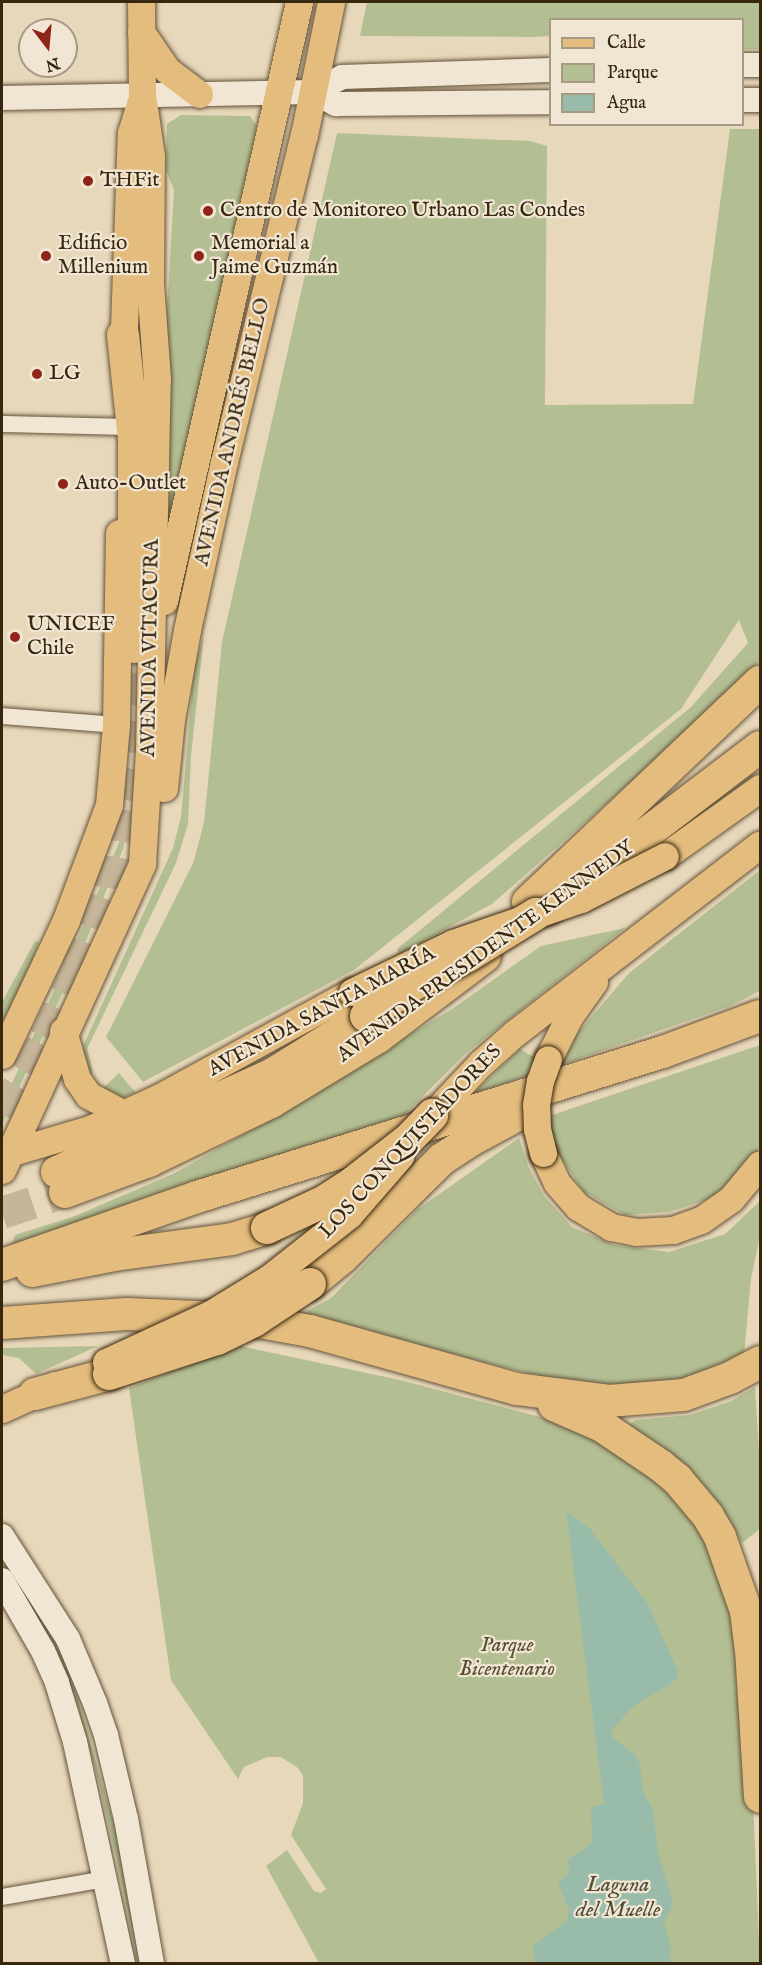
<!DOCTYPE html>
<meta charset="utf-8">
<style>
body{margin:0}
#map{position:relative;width:762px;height:1965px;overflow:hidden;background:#e8d8bb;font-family:"IM FELL English",serif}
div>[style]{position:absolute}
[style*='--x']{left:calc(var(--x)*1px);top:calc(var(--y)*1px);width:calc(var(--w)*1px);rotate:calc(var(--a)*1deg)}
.green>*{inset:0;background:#b3bf93}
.water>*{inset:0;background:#98bbaa}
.highway-tunnel>*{height:32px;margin-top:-16px;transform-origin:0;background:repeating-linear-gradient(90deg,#c5b599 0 32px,transparent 0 48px)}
.roads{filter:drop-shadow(0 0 2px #64533a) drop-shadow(0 0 2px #64533a)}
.street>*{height:16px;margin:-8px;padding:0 8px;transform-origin:8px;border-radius:8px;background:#f0e6d3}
.secondary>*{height:24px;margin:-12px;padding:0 12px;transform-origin:12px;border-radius:12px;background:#f0e6d3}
.primary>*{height:27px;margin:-13.5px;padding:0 13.5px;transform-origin:13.5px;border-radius:13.5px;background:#e4bc7e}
.highway>*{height:32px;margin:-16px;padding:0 16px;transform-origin:16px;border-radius:16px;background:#e4bc7e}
.bridges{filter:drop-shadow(0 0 2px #38270f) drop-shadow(0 0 2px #38270f)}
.primary-bridge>*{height:27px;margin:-13.5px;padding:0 13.5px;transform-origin:13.5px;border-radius:13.5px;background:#e4bc7e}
.highway-bridge>*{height:32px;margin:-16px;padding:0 16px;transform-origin:16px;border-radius:16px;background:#e4bc7e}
.dots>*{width:16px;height:16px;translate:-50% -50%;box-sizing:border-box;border:3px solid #f0e6d3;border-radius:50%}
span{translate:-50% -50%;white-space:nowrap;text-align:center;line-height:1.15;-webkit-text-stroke:4.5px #f0e6d3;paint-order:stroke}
.poi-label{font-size:21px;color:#38270f}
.left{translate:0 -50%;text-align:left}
.street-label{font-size:21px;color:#38270f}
.park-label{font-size:21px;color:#574d30;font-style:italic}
.water-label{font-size:22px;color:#504c36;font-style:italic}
.frame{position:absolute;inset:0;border:3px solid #38270f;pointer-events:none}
.legend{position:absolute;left:549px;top:18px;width:195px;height:108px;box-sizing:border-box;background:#f0e6d3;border:2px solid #a69a85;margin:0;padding:8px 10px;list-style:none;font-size:18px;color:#38270f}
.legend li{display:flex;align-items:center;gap:12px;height:30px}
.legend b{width:30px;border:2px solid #a69a85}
.north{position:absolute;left:18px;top:18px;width:60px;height:60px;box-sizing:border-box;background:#f0e6d3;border:2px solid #a69a85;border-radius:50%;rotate:164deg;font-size:16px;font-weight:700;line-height:24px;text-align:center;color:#38270f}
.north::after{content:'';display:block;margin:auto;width:21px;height:27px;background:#8f2418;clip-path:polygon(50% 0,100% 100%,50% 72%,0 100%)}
</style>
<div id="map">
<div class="green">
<div style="clip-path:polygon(367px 2px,760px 2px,760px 49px,743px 49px,742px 20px,550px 20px,550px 36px,535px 37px,360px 36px)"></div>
<div style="clip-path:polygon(181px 115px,250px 116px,257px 126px,162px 561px,160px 428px,174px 190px,166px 170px,167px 124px)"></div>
<div style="clip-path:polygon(730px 129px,760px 129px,760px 661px,658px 758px,492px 904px,399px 954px,397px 949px,691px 707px,748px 643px,739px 620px,681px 709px,354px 970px,143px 1082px,106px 1037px,194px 861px,204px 822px,222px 642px,337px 133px,530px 141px,547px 146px,545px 405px,693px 404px)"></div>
<div style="clip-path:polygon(204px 635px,191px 756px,188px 824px,176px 863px,87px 1049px,93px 1071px,86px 1083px,80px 1058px,84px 1044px,173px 848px,181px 817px,194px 668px)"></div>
<div style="clip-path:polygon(135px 797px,123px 849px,83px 948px,2px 1125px,2px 1105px,84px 925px,126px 826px)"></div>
<div style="clip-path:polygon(760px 870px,760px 991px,730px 1006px,555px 1067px,558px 1056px,629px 973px)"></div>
<div style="clip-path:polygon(625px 928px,466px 1053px,396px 1123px,9px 1253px,15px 1235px,75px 1216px,175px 1173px,277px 1115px,452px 1009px,541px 946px)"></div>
<div style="clip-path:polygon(35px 941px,39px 942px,26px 979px,2px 1032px,2px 1002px)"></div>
<div style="clip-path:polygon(760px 1045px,760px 1144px,753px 1160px,712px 1198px,669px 1212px,625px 1215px,584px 1192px,554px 1148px,546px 1117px)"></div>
<div style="clip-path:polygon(520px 1049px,534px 1057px,527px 1075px,471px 1096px)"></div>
<div style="clip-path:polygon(119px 1073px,136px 1093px,116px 1100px,98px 1093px)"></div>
<div style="clip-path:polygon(519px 1138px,528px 1166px,544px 1196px,572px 1227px,615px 1245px,669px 1252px,725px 1234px,760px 1201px,760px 1236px,751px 1279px,744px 1355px,721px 1370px,656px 1385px,587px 1388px,300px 1315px,331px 1298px,418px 1209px)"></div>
<div style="clip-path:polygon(98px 1346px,36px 1374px,19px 1358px,2px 1355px,2px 1348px)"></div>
<div style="clip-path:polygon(240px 1346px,400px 1380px,563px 1423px,610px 1443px,675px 1489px,719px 1552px,749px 1705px,760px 1963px,319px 1963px,266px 1866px,287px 1850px,314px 1891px,321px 1893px,326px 1889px,291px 1835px,303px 1803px,303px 1776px,298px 1768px,281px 1757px,267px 1757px,244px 1767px,238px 1779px,171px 1680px,129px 1388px)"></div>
<div style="clip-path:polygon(755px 1387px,760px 1466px,760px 1529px,742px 1543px,710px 1492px,661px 1445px,627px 1427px,635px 1420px,690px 1415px,731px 1401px)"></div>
<div style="clip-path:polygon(2px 1557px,48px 1633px,77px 1697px,123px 1855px,143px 1963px,140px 1963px,98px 1779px,76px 1700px,39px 1626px,2px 1564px)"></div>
</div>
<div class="water">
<div style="clip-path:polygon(566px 1511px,590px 1529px,647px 1603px,678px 1671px,677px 1678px,669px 1685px,632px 1707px,612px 1730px,612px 1737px,635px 1755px,640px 1765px,643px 1792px,653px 1809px,658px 1853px,672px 1899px,671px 1909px,664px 1921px,671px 1949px,670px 1963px,535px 1963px,533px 1945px,567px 1921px,569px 1910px,558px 1883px,569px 1873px,568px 1859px,588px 1847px,592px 1841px,591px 1807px,604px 1804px)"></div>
</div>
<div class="highway-tunnel">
<div style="--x:2;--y:1114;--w:88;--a:-59.9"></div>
<div style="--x:46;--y:1038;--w:72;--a:-65.2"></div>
<div style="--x:76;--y:973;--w:90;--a:-70"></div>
<div style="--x:107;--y:888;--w:89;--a:-80.3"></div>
<div style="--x:122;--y:800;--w:153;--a:-85.5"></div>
<div style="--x:2;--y:1213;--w:66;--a:-18.4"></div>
</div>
<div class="roads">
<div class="street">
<div style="--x:2;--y:424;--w:119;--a:1.4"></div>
<div style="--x:2;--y:716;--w:114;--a:4.5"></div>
<div style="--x:2;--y:1897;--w:105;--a:-9.9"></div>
</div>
<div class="secondary">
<div style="--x:742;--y:65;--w:18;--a:0"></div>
<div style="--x:313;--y:92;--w:26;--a:28"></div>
<div style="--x:336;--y:104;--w:214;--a:-0.5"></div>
<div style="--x:2;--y:98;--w:311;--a:-1.1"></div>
<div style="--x:313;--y:92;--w:33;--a:-27"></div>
<div style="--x:342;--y:77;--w:208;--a:-1.9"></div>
<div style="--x:742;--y:100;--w:18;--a:0"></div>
<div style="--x:2;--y:1536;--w:122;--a:57.3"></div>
<div style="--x:68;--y:1639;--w:69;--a:67.1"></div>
<div style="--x:95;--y:1703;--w:34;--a:71"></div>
<div style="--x:106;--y:1735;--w:86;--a:76.6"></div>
<div style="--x:126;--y:1819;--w:147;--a:79.8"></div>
<div style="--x:2;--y:1580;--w:82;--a:60"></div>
<div style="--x:43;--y:1651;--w:35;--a:66"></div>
<div style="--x:57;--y:1683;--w:62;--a:73"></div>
<div style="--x:75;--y:1742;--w:227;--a:77.8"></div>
</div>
<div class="primary">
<div style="--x:141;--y:32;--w:46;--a:55.6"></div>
<div style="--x:167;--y:70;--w:40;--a:37"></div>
<div style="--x:123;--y:357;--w:224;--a:-88"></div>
<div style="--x:131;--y:133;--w:31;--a:-73"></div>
<div style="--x:164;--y:601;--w:614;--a:-77.3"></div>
<div style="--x:164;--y:788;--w:68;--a:-84.1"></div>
<div style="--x:171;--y:720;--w:91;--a:-79.9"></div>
<div style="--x:187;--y:630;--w:172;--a:-77.6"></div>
<div style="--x:224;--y:462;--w:337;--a:-76.3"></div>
<div style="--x:304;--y:135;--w:136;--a:-78.5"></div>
<div style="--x:665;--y:856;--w:117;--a:-35.6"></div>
<div style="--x:63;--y:1031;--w:50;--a:73.7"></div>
<div style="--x:77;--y:1079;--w:19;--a:55"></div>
<div style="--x:88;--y:1095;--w:41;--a:27.8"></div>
<div style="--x:2;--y:1055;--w:149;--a:-64.6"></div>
<div style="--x:66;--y:920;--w:123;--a:-69.5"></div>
<div style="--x:109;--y:805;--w:80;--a:-85"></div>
<div style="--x:116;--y:725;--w:192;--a:-89.1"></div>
<div style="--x:548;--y:1059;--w:47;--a:-63.4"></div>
<div style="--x:569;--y:1017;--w:43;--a:-54.5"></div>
<div style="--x:432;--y:1115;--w:71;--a:-46.7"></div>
<div style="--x:481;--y:1063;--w:45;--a:-41.4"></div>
<div style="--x:515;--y:1033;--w:309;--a:-37.6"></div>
<div style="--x:543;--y:1153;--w:33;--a:65"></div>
<div style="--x:557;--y:1183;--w:32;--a:49"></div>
<div style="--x:578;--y:1207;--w:39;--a:31"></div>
<div style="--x:611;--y:1227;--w:25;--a:11"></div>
<div style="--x:636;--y:1232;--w:37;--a:-3"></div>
<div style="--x:673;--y:1230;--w:30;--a:-20"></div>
<div style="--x:701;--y:1220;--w:37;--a:-35"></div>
<div style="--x:731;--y:1199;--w:45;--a:-50.4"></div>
<div style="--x:2;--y:1155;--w:92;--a:-16.5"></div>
<div style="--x:90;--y:1129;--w:75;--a:-24.5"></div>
<div style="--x:158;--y:1098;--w:221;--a:-28.7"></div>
<div style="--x:2;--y:1170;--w:337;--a:-65.4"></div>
<div style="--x:142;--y:864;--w:114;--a:-86.5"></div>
<div style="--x:149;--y:750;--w:371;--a:-88.8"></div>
<div style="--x:157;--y:379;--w:95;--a:-94.2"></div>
<div style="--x:150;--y:284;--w:128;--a:-89.6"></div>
<div style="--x:151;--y:156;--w:62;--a:-98.4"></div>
<div style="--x:142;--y:95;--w:93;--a:-90.6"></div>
<div style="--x:2;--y:1409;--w:58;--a:-24.4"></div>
</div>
<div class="highway">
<div style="--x:123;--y:335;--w:106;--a:84"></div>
<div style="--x:134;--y:440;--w:207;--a:90"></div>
<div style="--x:528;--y:902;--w:320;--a:-43.5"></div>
<div style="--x:546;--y:910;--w:269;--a:-37.3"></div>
<div style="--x:57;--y:1172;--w:237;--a:-24.4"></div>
<div style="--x:273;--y:1074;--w:110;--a:-31.9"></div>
<div style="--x:65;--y:1192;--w:90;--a:-20.3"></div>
<div style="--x:149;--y:1161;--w:136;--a:-25.8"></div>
<div style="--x:271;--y:1102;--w:125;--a:-31.3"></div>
<div style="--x:378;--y:1037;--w:134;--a:-37.1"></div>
<div style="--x:2;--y:1265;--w:207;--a:-19.2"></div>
<div style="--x:197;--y:1197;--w:488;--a:-17.3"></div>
<div style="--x:663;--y:1052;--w:103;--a:-20.4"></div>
<div style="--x:32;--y:1271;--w:84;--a:-11"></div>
<div style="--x:114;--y:1255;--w:119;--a:-7.7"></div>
<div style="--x:232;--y:1239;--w:37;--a:-17"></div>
<div style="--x:310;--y:1284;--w:43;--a:-39.3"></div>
<div style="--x:343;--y:1257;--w:139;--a:-44.7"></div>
<div style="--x:442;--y:1159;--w:35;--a:-33"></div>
<div style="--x:471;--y:1140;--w:69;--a:-28.4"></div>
<div style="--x:2;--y:1323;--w:125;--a:-4.1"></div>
<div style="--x:127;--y:1314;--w:116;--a:2.5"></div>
<div style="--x:243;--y:1319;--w:68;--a:10.2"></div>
<div style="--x:310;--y:1331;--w:215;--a:15.7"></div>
<div style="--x:517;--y:1389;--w:93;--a:7.4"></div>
<div style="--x:609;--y:1401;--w:75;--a:-4.6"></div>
<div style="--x:684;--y:1395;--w:49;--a:-20.3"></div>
<div style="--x:730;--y:1378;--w:34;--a:-28"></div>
<div style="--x:35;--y:1394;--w:77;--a:-15.1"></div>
<div style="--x:554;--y:1405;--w:52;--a:23.6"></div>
<div style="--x:602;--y:1426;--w:71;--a:34.1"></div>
<div style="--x:661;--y:1466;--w:21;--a:39"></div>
<div style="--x:677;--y:1479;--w:48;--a:50"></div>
<div style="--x:708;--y:1516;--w:24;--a:60"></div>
<div style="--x:720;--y:1537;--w:78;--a:70.6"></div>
<div style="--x:746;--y:1611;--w:38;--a:83"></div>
<div style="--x:751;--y:1649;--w:148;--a:86.5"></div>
</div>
</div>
<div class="bridges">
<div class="primary-bridge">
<div style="--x:352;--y:992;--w:112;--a:-25.9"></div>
<div style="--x:453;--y:943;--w:135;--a:-19"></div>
<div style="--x:581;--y:899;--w:94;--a:-27.1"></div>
<div style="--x:543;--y:1153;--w:25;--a:-104"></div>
<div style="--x:537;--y:1129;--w:24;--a:-92"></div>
<div style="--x:536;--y:1105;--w:24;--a:-81"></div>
<div style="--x:540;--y:1081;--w:23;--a:-70"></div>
<div style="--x:106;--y:1362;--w:117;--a:-24.8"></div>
<div style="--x:212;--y:1313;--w:67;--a:-31.6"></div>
<div style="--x:269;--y:1278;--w:102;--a:-38.2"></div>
<div style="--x:349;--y:1215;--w:79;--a:-49.1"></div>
</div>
<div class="highway-bridge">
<div style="--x:366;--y:1016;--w:60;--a:-33.4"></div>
<div style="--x:416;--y:983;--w:60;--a:-27.8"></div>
<div style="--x:469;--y:955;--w:79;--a:-31.5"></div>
<div style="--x:267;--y:1228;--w:64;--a:-25"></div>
<div style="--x:325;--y:1201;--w:35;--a:-33"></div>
<div style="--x:354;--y:1182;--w:68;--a:-37.9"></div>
<div style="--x:408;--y:1140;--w:35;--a:-46"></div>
<div style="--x:109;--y:1374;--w:114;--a:-18"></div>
<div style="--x:217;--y:1339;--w:41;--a:-25.9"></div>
<div style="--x:254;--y:1321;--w:67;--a:-33.5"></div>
</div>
</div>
<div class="dots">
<div style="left:88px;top:181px;background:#8f2418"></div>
<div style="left:208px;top:211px;background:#8f2418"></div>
<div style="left:46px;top:256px;background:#8f2418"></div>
<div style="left:199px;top:256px;background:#8f2418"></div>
<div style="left:37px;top:374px;background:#8f2418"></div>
<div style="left:63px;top:484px;background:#8f2418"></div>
<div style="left:15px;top:637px;background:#8f2418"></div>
</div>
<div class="poi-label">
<span class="left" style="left:100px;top:181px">THFit</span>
<span class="left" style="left:220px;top:211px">Centro de Monitoreo Urbano Las Condes</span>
<span class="left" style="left:58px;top:256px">Edificio<br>Millenium</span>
<span class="left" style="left:211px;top:256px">Memorial a<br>Jaime Guzmán</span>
<span class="left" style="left:49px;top:374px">LG</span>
<span class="left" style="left:75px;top:484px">Auto-Outlet</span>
<span class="left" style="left:27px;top:637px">UNICEF<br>Chile</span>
</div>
<div class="street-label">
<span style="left:233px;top:432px;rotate:-77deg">AVENIDA ANDRÉS BELLO</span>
<span style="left:151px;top:648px;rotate:-89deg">AVENIDA VITACURA</span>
<span style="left:486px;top:952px;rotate:-36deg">AVENIDA PRESIDENTE KENNEDY</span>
<span style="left:322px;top:1012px;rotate:-28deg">AVENIDA SANTA MARÍA</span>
<span style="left:411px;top:1142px;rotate:-47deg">LOS CONQUISTADORES</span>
</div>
<div class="park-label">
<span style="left:507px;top:1658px">Parque<br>Bicentenario</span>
</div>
<div class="water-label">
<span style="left:618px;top:1898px">Laguna<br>del Muelle</span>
</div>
<div class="frame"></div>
<ul class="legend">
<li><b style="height:8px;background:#e4bc7e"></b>Calle</li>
<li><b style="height:16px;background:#b3bf93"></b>Parque</li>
<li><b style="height:16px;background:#98bbaa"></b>Agua</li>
</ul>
<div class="north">N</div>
</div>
